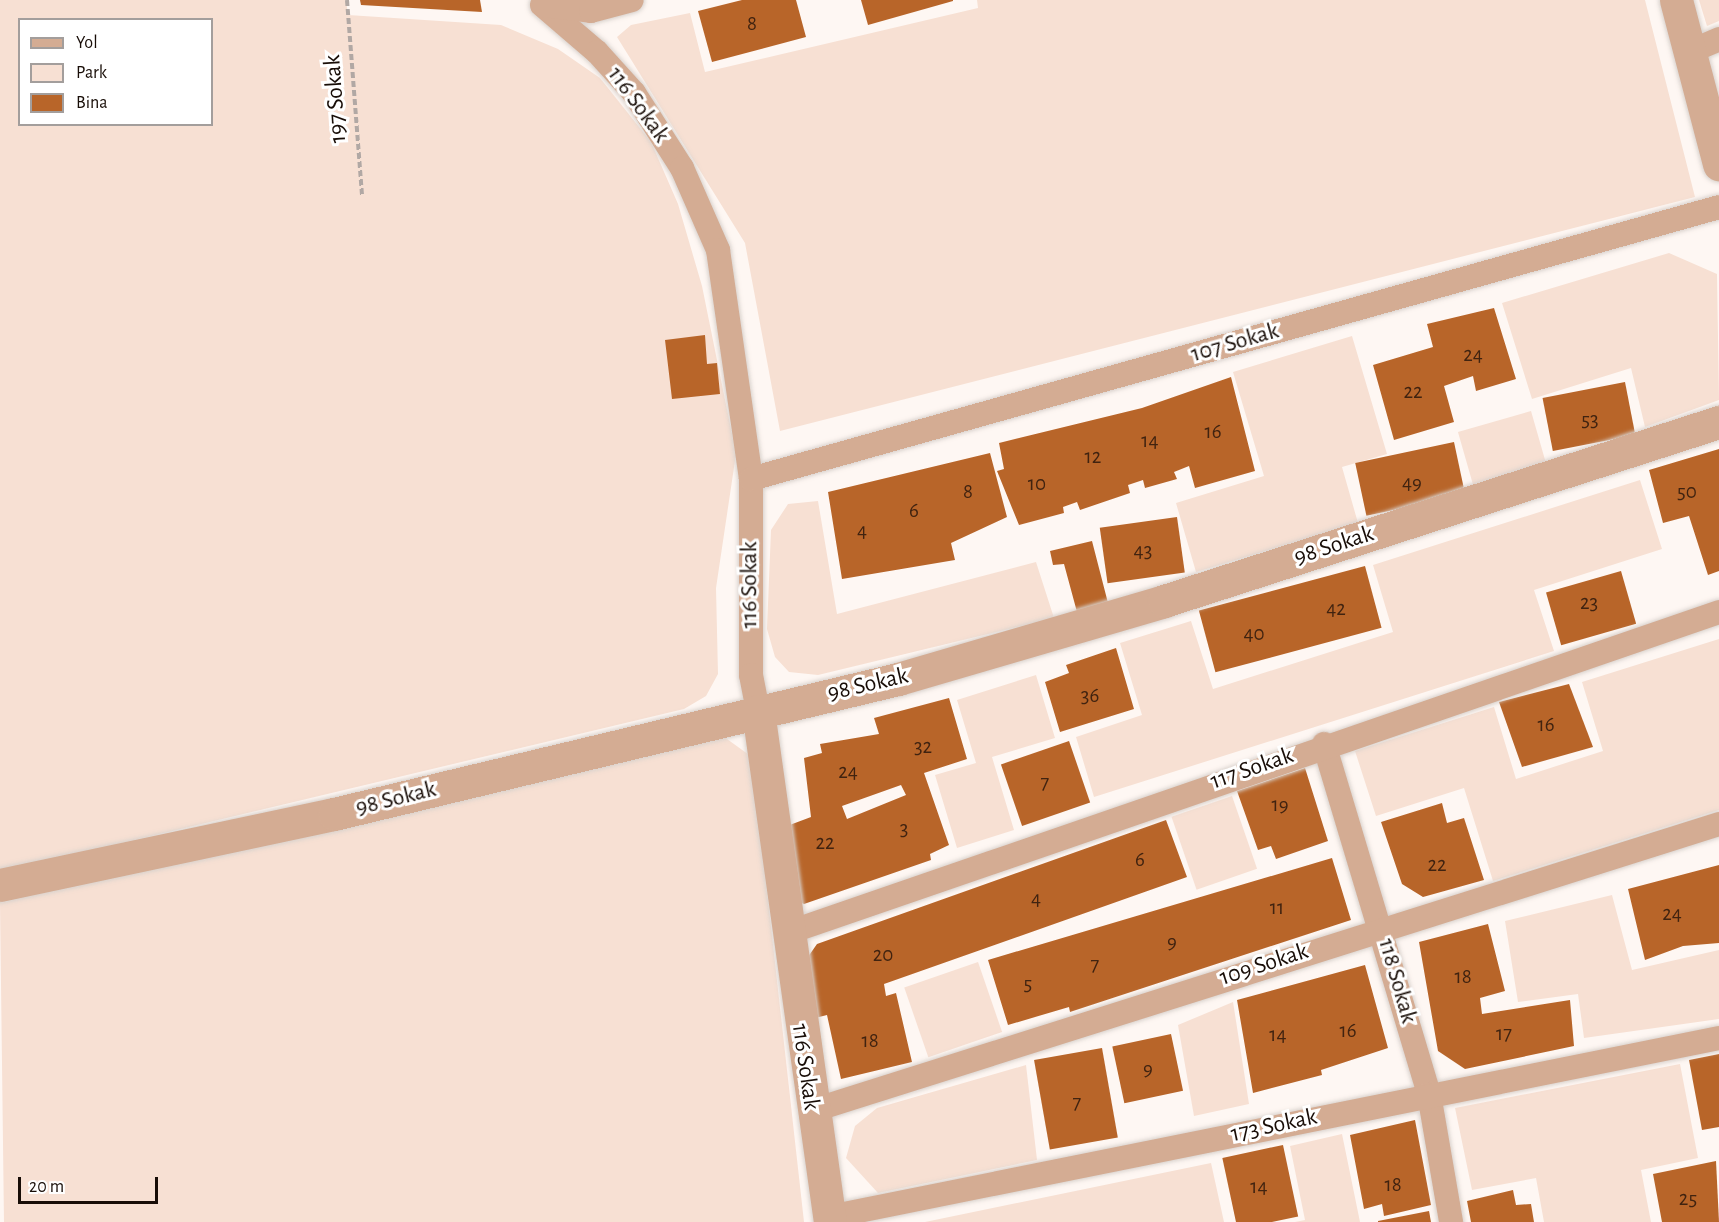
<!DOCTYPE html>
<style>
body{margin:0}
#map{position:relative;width:1719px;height:1222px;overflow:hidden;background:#fef7f3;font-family:"Alegreya Sans",sans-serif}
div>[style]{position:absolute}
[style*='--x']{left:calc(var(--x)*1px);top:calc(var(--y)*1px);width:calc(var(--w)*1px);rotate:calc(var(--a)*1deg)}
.green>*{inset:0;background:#f7e0d3;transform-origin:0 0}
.building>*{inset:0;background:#b86529;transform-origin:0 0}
.path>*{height:4px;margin-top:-2px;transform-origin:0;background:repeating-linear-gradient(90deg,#b1a8a4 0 6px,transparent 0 9px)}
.roads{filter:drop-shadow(0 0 2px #d9d2cd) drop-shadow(0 0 2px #d9d2cd)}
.service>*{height:24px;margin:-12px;padding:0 12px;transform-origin:12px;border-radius:12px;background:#d4ac93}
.minor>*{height:33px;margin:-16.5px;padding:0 16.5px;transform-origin:16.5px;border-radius:16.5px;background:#d4ac93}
span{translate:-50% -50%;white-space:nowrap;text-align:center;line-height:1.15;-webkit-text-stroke:6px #fff;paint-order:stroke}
.number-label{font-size:21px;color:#402310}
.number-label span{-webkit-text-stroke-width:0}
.street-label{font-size:24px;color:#180d07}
.legend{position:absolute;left:18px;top:18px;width:195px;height:108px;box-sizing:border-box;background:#fff;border:2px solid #a39e9c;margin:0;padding:8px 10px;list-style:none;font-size:18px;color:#180d07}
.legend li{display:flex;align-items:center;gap:12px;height:30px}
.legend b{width:30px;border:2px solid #a39e9c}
.scale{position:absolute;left:18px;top:1177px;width:140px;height:27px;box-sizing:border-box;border:3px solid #180d07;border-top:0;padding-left:8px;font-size:18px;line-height:21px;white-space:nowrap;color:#180d07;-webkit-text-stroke:4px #fff;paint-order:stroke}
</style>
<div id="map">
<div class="green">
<div style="clip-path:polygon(evenodd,0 0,346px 0,348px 15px,501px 25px,558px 49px,600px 78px,651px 142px,678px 204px,702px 286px,736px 454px,716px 588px,718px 674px,706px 696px,684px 709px,0 872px,0 0,20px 20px,212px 20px,212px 124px,20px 124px,20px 20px)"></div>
<div style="clip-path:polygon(977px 0,1645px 0,1695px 197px,780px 431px,745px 243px,617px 37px,631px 25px,690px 13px,705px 72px,978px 8px)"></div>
<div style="clip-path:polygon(1699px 0,1719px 0,1719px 21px,1707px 26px)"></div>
<div style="clip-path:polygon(1669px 253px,1717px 274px,1719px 400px,1645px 427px,1631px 368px,1532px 399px,1502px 303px)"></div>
<div style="clip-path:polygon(1352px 336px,1387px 454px,1342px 467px,1358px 523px,1196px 572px,1176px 503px,1264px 476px,1233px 372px)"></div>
<div style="left:1531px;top:411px;width:58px;height:76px;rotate:74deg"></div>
<div style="clip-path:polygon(1640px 480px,1662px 549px,1534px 590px,1554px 651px,1094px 797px,1076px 737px,1142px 715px,1120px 643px,1191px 621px,1213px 689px,1393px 632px,1373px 565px)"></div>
<div style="clip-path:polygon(818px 501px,837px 614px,1036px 562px,1054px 618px,818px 675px,789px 672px,775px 657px,767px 629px,771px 530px,788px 504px)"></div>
<div style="clip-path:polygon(1719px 639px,1719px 810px,1493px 881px,1464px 788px,1376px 816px,1355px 751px,1494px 707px,1516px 779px,1603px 751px,1582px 682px)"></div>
<div style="clip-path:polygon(1036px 675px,1055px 738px,992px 757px,1014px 830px,957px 848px,935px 775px,976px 763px,957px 700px)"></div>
<div style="clip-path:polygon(720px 734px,752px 757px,804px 1222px,4px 1222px,0 903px)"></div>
<div style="left:1232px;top:796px;width:77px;height:64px;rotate:71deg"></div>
<div style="clip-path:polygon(1612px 895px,1632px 970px,1719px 950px,1719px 1019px,1584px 1038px,1578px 994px,1518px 1002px,1505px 921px)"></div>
<div style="left:978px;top:962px;width:74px;height:78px;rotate:71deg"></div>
<div style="clip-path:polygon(1233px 1002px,1249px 1104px,1194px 1116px,1178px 1025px)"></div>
<div style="clip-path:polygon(1680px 1064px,1698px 1158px,1641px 1170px,1651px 1222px,1544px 1222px,1536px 1178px,1472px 1190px,1455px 1108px)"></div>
<div style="clip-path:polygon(1026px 1065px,1037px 1160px,878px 1193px,846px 1158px,855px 1126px,877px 1108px)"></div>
<div style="clip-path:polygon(1342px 1134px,1360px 1222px,1295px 1222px,1305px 1220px,1290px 1146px)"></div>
<div style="clip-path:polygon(1211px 1163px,1224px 1222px,925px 1222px)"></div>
</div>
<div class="building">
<div style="clip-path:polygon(360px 0,480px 0,482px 12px,361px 5px)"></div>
<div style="clip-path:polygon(742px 0,796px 0,806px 37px,712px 62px,698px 11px)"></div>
<div style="clip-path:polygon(861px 0,953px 0,953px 1px,868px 25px)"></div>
<div style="clip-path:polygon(1494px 308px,1516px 379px,1476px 391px,1473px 376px,1444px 386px,1454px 422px,1394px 440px,1373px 365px,1433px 347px,1427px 324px)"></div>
<div style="clip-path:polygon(705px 335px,707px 364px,717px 363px,720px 394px,672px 399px,665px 340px)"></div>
<div style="clip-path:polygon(1231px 377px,1255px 471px,1195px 488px,1189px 466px,1174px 472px,1177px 479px,1145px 488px,1143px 480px,1128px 485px,1130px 493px,1080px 510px,1077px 502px,1063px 507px,1064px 513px,1019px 525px,997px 471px,1004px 469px,999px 443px,1142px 408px)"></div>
<div style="left:1625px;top:382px;width:54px;height:84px;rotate:79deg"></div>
<div style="left:1454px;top:442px;width:54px;height:101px;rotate:78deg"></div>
<div style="clip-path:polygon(1719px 449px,1719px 571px,1708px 575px,1689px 516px,1663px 523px,1649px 470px)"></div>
<div style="clip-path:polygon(990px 453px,1007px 517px,951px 543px,955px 560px,842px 579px,828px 492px)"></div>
<div style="left:1177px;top:517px;width:56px;height:78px;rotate:82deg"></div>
<div style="clip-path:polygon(1092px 541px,1108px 603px,1077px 612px,1064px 564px,1053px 565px,1050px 551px)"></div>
<div style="left:1365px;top:566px;width:64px;height:172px;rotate:75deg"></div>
<div style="left:1621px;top:571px;width:55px;height:78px;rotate:74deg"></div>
<div style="clip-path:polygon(1116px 648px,1134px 709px,1060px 732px,1045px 682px,1069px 673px,1066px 665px)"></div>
<div style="clip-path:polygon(1569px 684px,1593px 747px,1522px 767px,1499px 702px)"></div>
<div style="clip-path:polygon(evenodd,949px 698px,967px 759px,924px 773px,949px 845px,930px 854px,931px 860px,804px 904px,788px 897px,779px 829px,811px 817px,804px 758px,822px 753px,820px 744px,879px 734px,874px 718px,949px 698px,901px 785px,906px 795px,847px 819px,842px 806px,901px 785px)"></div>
<div style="left:1069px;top:741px;width:65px;height:72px;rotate:71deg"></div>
<div style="clip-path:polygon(1305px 768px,1328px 841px,1276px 859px,1271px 846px,1258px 850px,1237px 791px)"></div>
<div style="clip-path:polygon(1442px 803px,1447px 823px,1464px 818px,1484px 880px,1423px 897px,1402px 884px,1381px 822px)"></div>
<div style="clip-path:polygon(1166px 820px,1187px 877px,884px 984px,886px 996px,896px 993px,912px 1062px,841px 1079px,827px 1015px,815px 1018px,803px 964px,817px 944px)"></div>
<div style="clip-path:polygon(1332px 858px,1351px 920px,1070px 1012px,1069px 1007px,1008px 1025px,988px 960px)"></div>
<div style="clip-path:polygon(1719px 865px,1719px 943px,1683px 946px,1645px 960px,1628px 889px)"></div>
<div style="clip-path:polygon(1488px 924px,1505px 991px,1480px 998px,1482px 1014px,1570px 1000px,1574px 1046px,1465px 1069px,1438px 1051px,1419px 942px)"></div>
<div style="clip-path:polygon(1365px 965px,1388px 1048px,1321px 1070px,1322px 1075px,1253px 1093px,1237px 1000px)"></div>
<div style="left:1171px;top:1034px;width:58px;height:60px;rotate:78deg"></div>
<div style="left:1102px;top:1048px;width:91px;height:69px;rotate:80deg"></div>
<div style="clip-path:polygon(1719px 1054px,1719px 1127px,1702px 1130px,1689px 1060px)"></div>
<div style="clip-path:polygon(1415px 1120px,1431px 1205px,1384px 1216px,1382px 1204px,1364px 1209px,1350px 1135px)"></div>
<div style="left:1283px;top:1145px;width:73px;height:62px;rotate:78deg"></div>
<div style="clip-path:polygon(1716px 1161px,1719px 1222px,1662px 1222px,1653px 1174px)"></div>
<div style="clip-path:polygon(1513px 1190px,1516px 1205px,1531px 1204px,1534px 1222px,1471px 1222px,1467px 1201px)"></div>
<div style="clip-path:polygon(1429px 1211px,1431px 1222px,1378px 1222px,1378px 1221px)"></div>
</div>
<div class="path">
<div style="--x:347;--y:0;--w:196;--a:85.6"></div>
</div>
<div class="roads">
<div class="service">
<div style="--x:542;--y:5;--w:72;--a:40.5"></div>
<div style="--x:597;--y:52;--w:55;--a:47.9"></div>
<div style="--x:634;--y:93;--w:89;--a:57.4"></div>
<div style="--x:682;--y:168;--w:90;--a:66.3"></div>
<div style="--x:718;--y:250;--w:231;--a:81.8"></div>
<div style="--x:751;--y:479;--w:196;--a:90"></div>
<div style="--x:751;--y:675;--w:37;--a:79"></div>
<div style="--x:544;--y:5;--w:47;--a:7.3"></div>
<div style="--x:591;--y:11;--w:42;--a:-15"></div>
<div style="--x:1689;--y:52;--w:33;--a:-23"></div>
<div style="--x:751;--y:479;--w:1005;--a:-15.69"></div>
<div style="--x:1324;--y:744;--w:365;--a:73.3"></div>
<div style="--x:1429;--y:1094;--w:130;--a:80.2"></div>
<div style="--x:787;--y:933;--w:986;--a:-19"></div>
<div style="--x:811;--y:1111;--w:952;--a:-17.54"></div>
<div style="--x:829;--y:1217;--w:908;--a:-11.37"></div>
</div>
<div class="minor">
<div style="--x:1676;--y:0;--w:170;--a:75.3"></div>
<div style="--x:758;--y:711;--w:516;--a:81.98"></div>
<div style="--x:0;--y:885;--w:341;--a:-12"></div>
<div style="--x:334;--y:814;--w:580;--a:-13.46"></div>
<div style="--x:898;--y:679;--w:277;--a:-16.3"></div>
<div style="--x:1164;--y:601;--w:583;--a:-17.88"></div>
</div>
</div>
<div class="number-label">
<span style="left:752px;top:24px">8</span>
<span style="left:1473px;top:355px">24</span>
<span style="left:1413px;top:392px">22</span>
<span style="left:1590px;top:420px">53</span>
<span style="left:1213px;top:432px">16</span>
<span style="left:1150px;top:441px">14</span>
<span style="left:1093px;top:457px">12</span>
<span style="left:1412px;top:483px">49</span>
<span style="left:1037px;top:484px">10</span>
<span style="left:968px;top:492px">8</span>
<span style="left:1687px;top:492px">50</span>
<span style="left:914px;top:511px">6</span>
<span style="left:862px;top:531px">4</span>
<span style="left:1143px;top:551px">43</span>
<span style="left:1589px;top:603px">23</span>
<span style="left:1336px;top:609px">42</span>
<span style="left:1254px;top:634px">40</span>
<span style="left:1090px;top:696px">36</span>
<span style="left:1546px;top:725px">16</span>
<span style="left:923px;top:747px">32</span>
<span style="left:848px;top:772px">24</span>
<span style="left:1045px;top:783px">7</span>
<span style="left:1280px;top:805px">19</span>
<span style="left:904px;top:829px">3</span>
<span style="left:825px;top:843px">22</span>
<span style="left:1140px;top:860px">6</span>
<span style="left:1437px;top:865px">22</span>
<span style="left:1036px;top:899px">4</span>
<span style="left:1277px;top:908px">11</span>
<span style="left:1672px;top:914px">24</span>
<span style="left:1172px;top:942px">9</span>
<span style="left:883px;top:955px">20</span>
<span style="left:1095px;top:965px">7</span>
<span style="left:1463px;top:977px">18</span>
<span style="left:1028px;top:984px">5</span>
<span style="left:1348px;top:1031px">16</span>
<span style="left:1504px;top:1034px">17</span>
<span style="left:1278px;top:1035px">14</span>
<span style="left:870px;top:1041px">18</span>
<span style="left:1148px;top:1069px">9</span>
<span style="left:1077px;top:1103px">7</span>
<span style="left:1393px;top:1185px">18</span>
<span style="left:1259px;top:1187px">14</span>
<span style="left:1688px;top:1199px">25</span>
</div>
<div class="street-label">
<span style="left:336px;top:99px;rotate:-94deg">197 Sokak</span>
<span style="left:638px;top:105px;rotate:54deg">116 Sokak</span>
<span style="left:1235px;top:343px;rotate:-16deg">107 Sokak</span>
<span style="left:1334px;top:546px;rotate:-18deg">98 Sokak</span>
<span style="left:750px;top:585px;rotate:-90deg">116 Sokak</span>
<span style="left:868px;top:685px;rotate:-13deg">98 Sokak</span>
<span style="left:1252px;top:769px;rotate:-19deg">117 Sokak</span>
<span style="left:396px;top:799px;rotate:-14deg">98 Sokak</span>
<span style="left:1264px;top:965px;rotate:-18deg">109 Sokak</span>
<span style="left:1397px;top:981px;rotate:74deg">118 Sokak</span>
<span style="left:805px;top:1067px;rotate:82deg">116 Sokak</span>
<span style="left:1274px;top:1126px;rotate:-12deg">173 Sokak</span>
</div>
<ul class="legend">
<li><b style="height:8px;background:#d4ac93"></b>Yol</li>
<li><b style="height:16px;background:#f7e0d3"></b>Park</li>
<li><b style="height:16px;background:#b86529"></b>Bina</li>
</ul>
<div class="scale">20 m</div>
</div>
